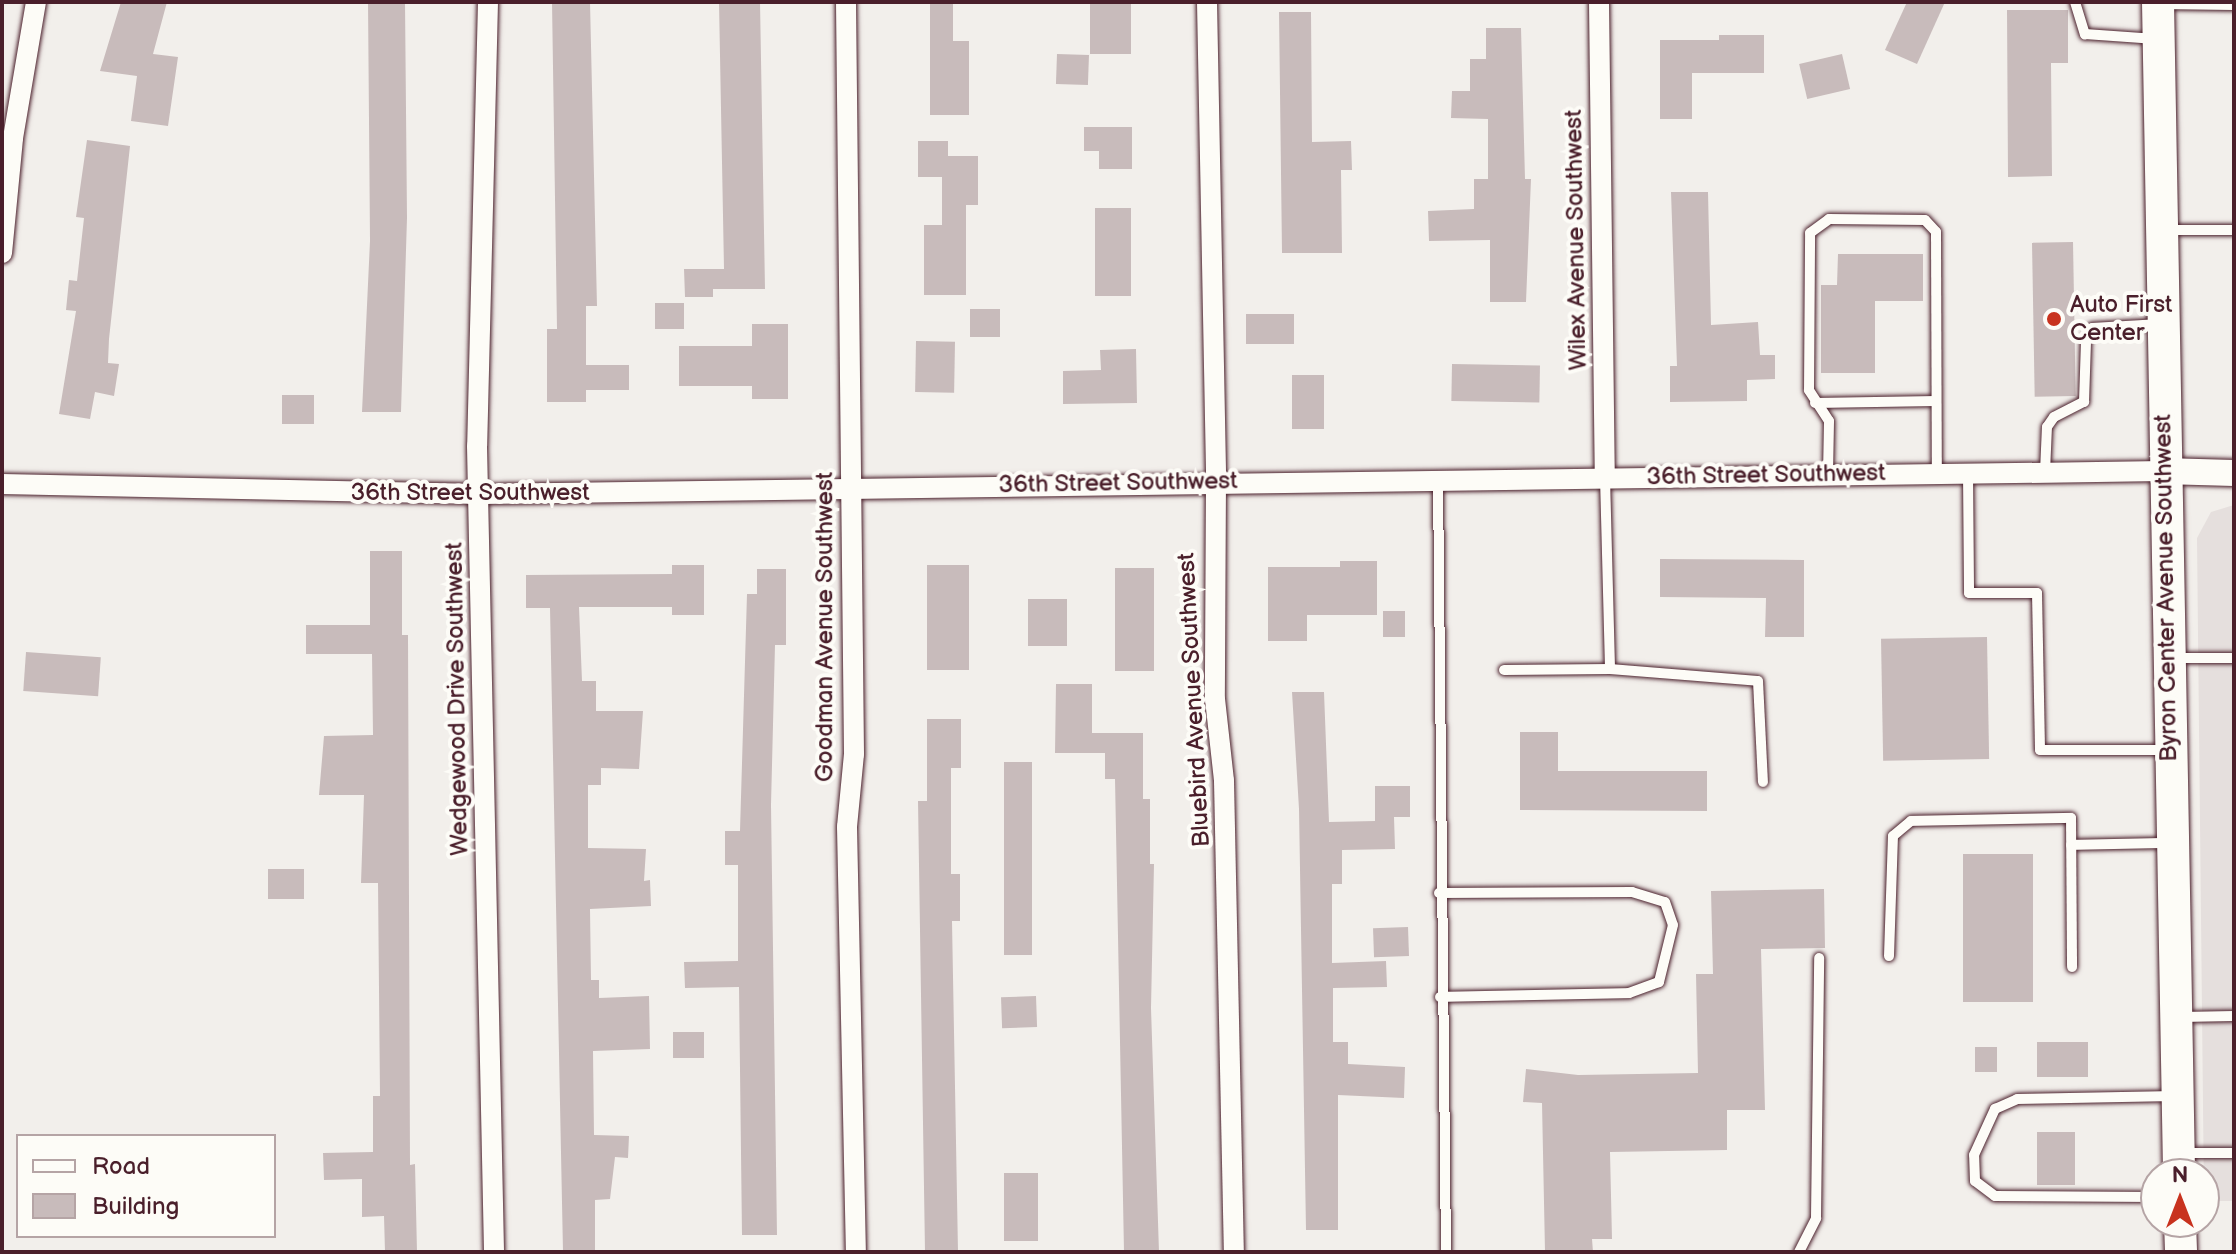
<!DOCTYPE html>
<style>
body{margin:0}
#map{position:relative;width:2236px;height:1254px;overflow:hidden;background:#f2efeb;font-family:"Balsamiq Sans",sans-serif}
div>[style]{position:absolute}
[style*='--x']{left:calc(var(--x)*1px);top:calc(var(--y)*1px);width:calc(var(--w)*1px);rotate:calc(var(--a)*1deg)}
.built>*{inset:0;background:#e5dfdd}
.building>*{inset:0;background:#c8bbbb;transform-origin:0 0}
.roads{filter:drop-shadow(0 0 2px #4a1f2b) drop-shadow(0 0 2px #4a1f2b)}
.service>*{height:10px;margin:-5px;padding:0 5px;transform-origin:5px;border-radius:5px;background:#fdfcf7}
.minor>*{height:20px;margin:-10px;padding:0 10px;transform-origin:10px;border-radius:10px;background:#fdfcf7}
.tertiary>*{height:26px;margin:-13px;padding:0 13px;transform-origin:13px;border-radius:13px;background:#fdfcf7}
.primary>*{height:32px;margin:-16px;padding:0 16px;transform-origin:16px;border-radius:16px;background:#fdfcf7}
.dots>*{width:22px;height:22px;translate:-50% -50%;box-sizing:border-box;border:4px solid #fdfcf7;border-radius:50%}
span{translate:-50% -50%;white-space:nowrap;text-align:center;line-height:1.15;-webkit-text-stroke:8px #fdfcf7;paint-order:stroke}
.street-label{font-size:24px;color:#4a1f2b}
.poi-label{font-size:24px;color:#4a1f2b}
.left{translate:0 -50%;text-align:left}
.frame{position:absolute;inset:0;border:4px solid #4a1f2b;pointer-events:none}
.legend{position:absolute;left:16px;top:1134px;width:260px;height:104px;box-sizing:border-box;background:#fdfcf7;border:2px solid #b5a4a5;margin:0;padding:10px 14px;list-style:none;font-size:24px;color:#4a1f2b}
.legend li{display:flex;align-items:center;gap:16px;height:40px}
.legend b{width:40px;border:2px solid #b5a4a5}
.north{position:absolute;left:2140px;top:1158px;width:80px;height:80px;box-sizing:border-box;background:#fdfcf7;border:2px solid #b5a4a5;border-radius:50%;rotate:0deg;font-size:22px;font-weight:700;line-height:32px;text-align:center;color:#4a1f2b}
.north::after{content:'';display:block;margin:auto;width:28px;height:36px;background:#c8321e;clip-path:polygon(50% 0,100% 100%,50% 72%,0 100%)}
</style>
<div id="map">
<div class="built">
<div style="clip-path:polygon(2234px 505px,2234px 1201px,2204px 1201px,2197px 538px,2211px 512px)"></div>
</div>
<div class="building">
<div style="clip-path:polygon(121px 2px,167px 2px,153px 54px,178px 57px,168px 126px,131px 121px,137px 76px,100px 71px)"></div>
<div style="clip-path:polygon(368px 2px,405px 2px,407px 218px,401px 412px,362px 412px,370px 241px)"></div>
<div style="clip-path:polygon(552px 2px,590px 2px,597px 306px,586px 306px,586px 365px,629px 365px,629px 390px,586px 390px,586px 402px,547px 402px,547px 329px,557px 329px)"></div>
<div style="clip-path:polygon(719px 2px,760px 2px,765px 289px,713px 289px,713px 297px,685px 297px,684px 269px,724px 269px)"></div>
<div style="clip-path:polygon(930px 2px,953px 2px,953px 41px,969px 41px,969px 115px,930px 115px)"></div>
<div style="clip-path:polygon(1907px 2px,1945px 2px,1917px 64px,1885px 50px)"></div>
<div style="left:1090px;top:4px;width:41px;height:50px"></div>
<div style="clip-path:polygon(2007px 10px,2068px 10px,2068px 63px,2051px 63px,2052px 176px,2008px 177px)"></div>
<div style="clip-path:polygon(1279px 12px,1311px 12px,1312px 142px,1351px 141px,1352px 170px,1341px 170px,1342px 253px,1282px 253px)"></div>
<div style="clip-path:polygon(1486px 28px,1521px 28px,1525px 179px,1531px 179px,1526px 302px,1490px 302px,1490px 240px,1429px 241px,1428px 211px,1474px 209px,1474px 179px,1488px 179px,1488px 119px,1451px 118px,1452px 91px,1470px 91px,1470px 59px,1486px 59px)"></div>
<div style="clip-path:polygon(1719px 35px,1764px 35px,1764px 73px,1692px 73px,1692px 119px,1660px 119px,1660px 40px,1719px 40px)"></div>
<div style="left:1057px;top:54px;width:32px;height:30px;rotate:2deg"></div>
<div style="left:1842px;top:54px;width:36px;height:44px;rotate:77deg"></div>
<div style="clip-path:polygon(1084px 127px,1132px 127px,1132px 169px,1099px 169px,1099px 151px,1084px 151px)"></div>
<div style="clip-path:polygon(87px 140px,130px 146px,109px 339px,108px 363px,119px 364px,114px 396px,95px 392px,90px 419px,59px 414px,76px 311px,66px 310px,69px 280px,77px 281px,84px 218px,76px 217px)"></div>
<div style="clip-path:polygon(918px 141px,948px 141px,948px 156px,978px 156px,978px 205px,966px 205px,966px 295px,924px 295px,924px 225px,942px 225px,942px 177px,918px 177px)"></div>
<div style="clip-path:polygon(1671px 192px,1708px 192px,1711px 325px,1758px 322px,1760px 355px,1775px 355px,1775px 379px,1747px 380px,1747px 401px,1670px 402px,1670px 366px,1677px 366px)"></div>
<div style="left:1095px;top:208px;width:36px;height:88px"></div>
<div style="left:2073px;top:242px;width:154px;height:41px;rotate:89deg"></div>
<div style="clip-path:polygon(1838px 254px,1923px 254px,1923px 301px,1875px 301px,1875px 373px,1821px 373px,1821px 285px,1837px 285px)"></div>
<div style="left:655px;top:303px;width:29px;height:26px"></div>
<div style="left:970px;top:309px;width:30px;height:28px"></div>
<div style="left:1246px;top:314px;width:48px;height:30px"></div>
<div style="clip-path:polygon(752px 324px,788px 324px,788px 399px,752px 399px,752px 386px,679px 386px,679px 346px,752px 346px)"></div>
<div style="left:916px;top:341px;width:39px;height:51px;rotate:1deg"></div>
<div style="clip-path:polygon(1136px 349px,1137px 403px,1063px 404px,1063px 371px,1101px 370px,1100px 350px)"></div>
<div style="left:1452px;top:364px;width:88px;height:37px;rotate:1deg"></div>
<div style="left:1292px;top:375px;width:32px;height:54px"></div>
<div style="left:282px;top:395px;width:32px;height:29px"></div>
<div style="clip-path:polygon(370px 551px,402px 551px,402px 635px,408px 635px,410px 1165px,415px 1164px,417px 1252px,385px 1252px,384px 1216px,362px 1217px,362px 1179px,324px 1180px,323px 1153px,373px 1152px,373px 1096px,380px 1096px,378px 883px,361px 883px,364px 795px,319px 795px,324px 736px,373px 735px,372px 654px,306px 654px,306px 625px,370px 625px)"></div>
<div style="clip-path:polygon(1660px 559px,1804px 560px,1804px 637px,1765px 637px,1766px 598px,1660px 597px)"></div>
<div style="clip-path:polygon(1340px 561px,1377px 561px,1377px 615px,1307px 615px,1307px 641px,1268px 641px,1268px 567px,1340px 567px)"></div>
<div style="clip-path:polygon(672px 565px,704px 565px,704px 615px,672px 615px,672px 607px,579px 607px,582px 681px,596px 681px,596px 711px,643px 711px,639px 769px,601px 768px,601px 785px,588px 785px,588px 848px,646px 849px,644px 881px,650px 880px,651px 906px,590px 909px,591px 980px,599px 980px,599px 998px,649px 996px,650px 1049px,593px 1051px,594px 1135px,629px 1136px,628px 1158px,615px 1157px,610px 1199px,595px 1200px,595px 1252px,563px 1252px,550px 608px,526px 608px,526px 575px,672px 574px)"></div>
<div style="left:927px;top:565px;width:42px;height:105px"></div>
<div style="left:1115px;top:568px;width:39px;height:103px"></div>
<div style="clip-path:polygon(757px 569px,786px 569px,786px 645px,775px 645px,771px 805px,777px 1235px,742px 1235px,739px 987px,685px 988px,684px 962px,738px 961px,738px 865px,725px 865px,725px 831px,740px 831px,747px 594px,757px 594px)"></div>
<div style="left:1028px;top:599px;width:39px;height:47px"></div>
<div style="left:1383px;top:611px;width:22px;height:26px"></div>
<div style="left:1987px;top:637px;width:122px;height:106px;rotate:89deg"></div>
<div style="left:26px;top:652px;width:75px;height:39px;rotate:4deg"></div>
<div style="clip-path:polygon(1056px 684px,1092px 684px,1092px 733px,1143px 733px,1143px 799px,1150px 799px,1150px 864px,1154px 864px,1151px 1008px,1159px 1252px,1124px 1252px,1115px 779px,1105px 779px,1105px 753px,1055px 753px)"></div>
<div style="clip-path:polygon(1292px 692px,1324px 692px,1329px 822px,1375px 821px,1375px 786px,1410px 786px,1410px 817px,1394px 817px,1395px 849px,1342px 850px,1342px 884px,1332px 884px,1332px 963px,1386px 961px,1387px 987px,1333px 988px,1333px 1042px,1348px 1042px,1348px 1064px,1405px 1067px,1404px 1098px,1338px 1095px,1338px 1230px,1306px 1230px,1299px 809px)"></div>
<div style="clip-path:polygon(927px 719px,961px 719px,961px 768px,951px 768px,951px 874px,960px 874px,960px 921px,952px 921px,958px 1252px,925px 1252px,918px 801px,927px 801px)"></div>
<div style="clip-path:polygon(1520px 732px,1558px 732px,1558px 771px,1707px 771px,1707px 811px,1520px 810px)"></div>
<div style="left:1004px;top:762px;width:28px;height:193px"></div>
<div style="left:1963px;top:854px;width:70px;height:148px"></div>
<div style="left:268px;top:869px;width:36px;height:30px"></div>
<div style="clip-path:polygon(1824px 889px,1825px 948px,1761px 949px,1765px 1110px,1727px 1110px,1727px 1150px,1610px 1152px,1612px 1239px,1592px 1239px,1593px 1252px,1545px 1252px,1542px 1103px,1523px 1102px,1526px 1069px,1578px 1075px,1698px 1073px,1696px 974px,1713px 974px,1711px 891px)"></div>
<div style="left:1408px;top:927px;width:29px;height:35px;rotate:88deg"></div>
<div style="left:1036px;top:996px;width:31px;height:35px;rotate:88deg"></div>
<div style="left:704px;top:1032px;width:26px;height:31px;rotate:90deg"></div>
<div style="left:2037px;top:1042px;width:51px;height:35px"></div>
<div style="left:1975px;top:1047px;width:22px;height:25px"></div>
<div style="left:2037px;top:1132px;width:38px;height:53px"></div>
<div style="left:1004px;top:1173px;width:34px;height:68px"></div>
</div>
<div class="roads">
<div class="service">
<div style="--x:2075;--y:2;--w:34;--a:73"></div>
<div style="--x:2085;--y:34;--w:71;--a:4"></div>
<div style="--x:2160;--y:4;--w:74;--a:0.8"></div>
<div style="--x:2166;--y:230;--w:68;--a:0"></div>
<div style="--x:1815;--y:403;--w:121;--a:-0.9"></div>
<div style="--x:2045;--y:472;--w:45;--a:-87.5"></div>
<div style="--x:2047;--y:427;--w:12;--a:-55"></div>
<div style="--x:2054;--y:417;--w:34;--a:-27"></div>
<div style="--x:2084;--y:402;--w:61;--a:-88.1"></div>
<div style="--x:2086;--y:341;--w:14;--a:-65"></div>
<div style="--x:2092;--y:328;--w:68;--a:-3.4"></div>
<div style="--x:1968;--y:473;--w:120;--a:89.5"></div>
<div style="--x:1969;--y:593;--w:68;--a:0"></div>
<div style="--x:2037;--y:593;--w:157;--a:88.9"></div>
<div style="--x:2040;--y:750;--w:127;--a:0"></div>
<div style="--x:1828;--y:474;--w:53;--a:-88.9"></div>
<div style="--x:1829;--y:421;--w:37;--a:-123"></div>
<div style="--x:1809;--y:390;--w:157;--a:-89.6"></div>
<div style="--x:1810;--y:233;--w:24;--a:-36"></div>
<div style="--x:1829;--y:219;--w:96;--a:0.6"></div>
<div style="--x:1925;--y:220;--w:16;--a:47"></div>
<div style="--x:1936;--y:232;--w:241;--a:89.8"></div>
<div style="--x:1605;--y:477;--w:192;--a:88.5"></div>
<div style="--x:1610;--y:669;--w:148;--a:4.6"></div>
<div style="--x:1758;--y:681;--w:101;--a:87.2"></div>
<div style="--x:1438;--y:480;--w:772;--a:89.41"></div>
<div style="--x:2173;--y:658;--w:61;--a:0"></div>
<div style="--x:1504;--y:670;--w:106;--a:-0.5"></div>
<div style="--x:2071;--y:845;--w:98;--a:-1.2"></div>
<div style="--x:1439;--y:893;--w:193;--a:-0.3"></div>
<div style="--x:1632;--y:892;--w:34;--a:17"></div>
<div style="--x:1665;--y:902;--w:24;--a:71"></div>
<div style="--x:1673;--y:925;--w:59;--a:103.8"></div>
<div style="--x:1659;--y:982;--w:32;--a:160"></div>
<div style="--x:1629;--y:993;--w:189;--a:178.8"></div>
<div style="--x:1889;--y:956;--w:120;--a:-88.1"></div>
<div style="--x:1893;--y:836;--w:23;--a:-40"></div>
<div style="--x:1911;--y:821;--w:160;--a:-1.1"></div>
<div style="--x:2071;--y:818;--w:149;--a:89.6"></div>
<div style="--x:2181;--y:1017;--w:53;--a:-1.1"></div>
<div style="--x:2184;--y:1153;--w:50;--a:0"></div>
<div style="--x:2156;--y:1197;--w:161;--a:-179.6"></div>
<div style="--x:1995;--y:1196;--w:25;--a:-143"></div>
<div style="--x:1975;--y:1181;--w:26;--a:-92"></div>
<div style="--x:1974;--y:1155;--w:51;--a:-65.5"></div>
<div style="--x:1995;--y:1109;--w:24;--a:-24"></div>
<div style="--x:2017;--y:1099;--w:158;--a:-1.1"></div>
<div style="--x:1799;--y:1252;--w:38;--a:-63"></div>
<div style="--x:1816;--y:1218;--w:260;--a:-89.3"></div>
</div>
<div class="minor">
<div style="--x:488;--y:2;--w:444;--a:91.4"></div>
<div style="--x:477;--y:446;--w:806;--a:88.79"></div>
<div style="--x:846;--y:2;--w:752;--a:89.39"></div>
<div style="--x:854;--y:754;--w:73;--a:95.5"></div>
<div style="--x:847;--y:827;--w:425;--a:88.8"></div>
<div style="--x:1207;--y:2;--w:478;--a:88.9"></div>
<div style="--x:1216;--y:480;--w:219;--a:90.3"></div>
<div style="--x:1215;--y:699;--w:82;--a:83.7"></div>
<div style="--x:1224;--y:781;--w:471;--a:88.8"></div>
<div style="--x:1599;--y:2;--w:475;--a:89.3"></div>
<div style="--x:2;--y:253;--w:116;--a:-84.5"></div>
<div style="--x:13;--y:138;--w:138;--a:-80.4"></div>
<div style="--x:2;--y:484;--w:478;--a:1.2"></div>
<div style="--x:480;--y:494;--w:1683;--a:-0.78"></div>
</div>
<div class="tertiary">
<div style="--x:2163;--y:471;--w:71;--a:1.6"></div>
</div>
<div class="primary">
<div style="--x:2158;--y:2;--w:1172;--a:88.97"></div>
<div style="--x:2180;--y:1222;--w:30;--a:88"></div>
</div>
</div>
<div class="dots">
<div style="left:2054px;top:319px;background:#c8321e"></div>
</div>
<div class="street-label">
<span style="left:1576px;top:240px;rotate:-91deg">Wilex Avenue Southwest</span>
<span style="left:1766px;top:475px;rotate:-1deg">36th Street Southwest</span>
<span style="left:1118px;top:483px;rotate:-1deg">36th Street Southwest</span>
<span style="left:470px;top:493px">36th Street Southwest</span>
<span style="left:2166px;top:588px;rotate:-91deg">Byron Center Avenue Southwest</span>
<span style="left:825px;top:627px;rotate:-90deg">Goodman Avenue Southwest</span>
<span style="left:457px;top:699px;rotate:-91deg">Wedgewood Drive Southwest</span>
<span style="left:1194px;top:700px;rotate:-93deg">Bluebird Avenue Southwest</span>
</div>
<div class="poi-label">
<span class="left" style="left:2070px;top:319px">Auto First<br>Center</span>
</div>
<div class="frame"></div>
<ul class="legend">
<li><b style="height:10px;background:#fdfcf7"></b>Road</li>
<li><b style="height:22px;background:#c8bbbb"></b>Building</li>
</ul>
<div class="north">N</div>
</div>
